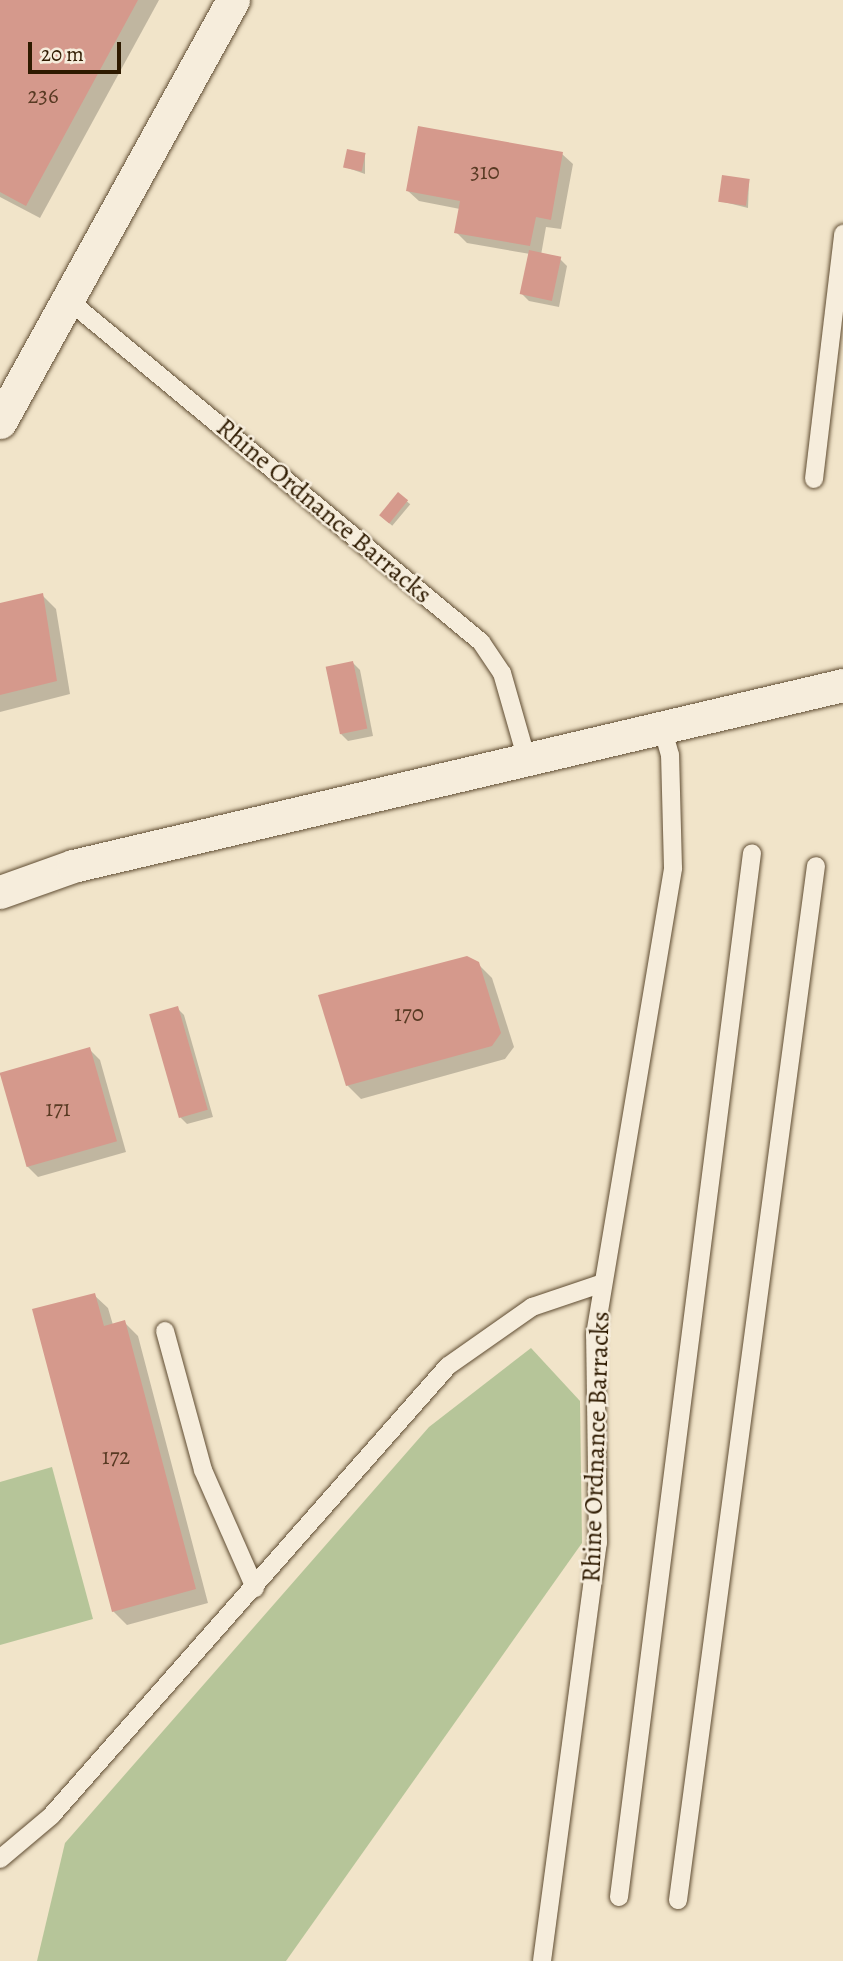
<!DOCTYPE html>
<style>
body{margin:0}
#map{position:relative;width:843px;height:1961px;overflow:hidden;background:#f1e4c9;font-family:Alegreya,serif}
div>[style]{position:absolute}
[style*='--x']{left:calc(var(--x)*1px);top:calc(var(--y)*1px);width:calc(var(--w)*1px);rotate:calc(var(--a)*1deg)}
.green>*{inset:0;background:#b6c599}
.shadow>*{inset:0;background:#0003;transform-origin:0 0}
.building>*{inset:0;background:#d5998c;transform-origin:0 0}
.roads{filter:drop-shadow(0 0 2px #5f4c32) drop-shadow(0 0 2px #5f4c32)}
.lane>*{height:18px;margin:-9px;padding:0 9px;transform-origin:9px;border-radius:9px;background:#f6eddc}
.street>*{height:33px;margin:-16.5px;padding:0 16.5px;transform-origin:16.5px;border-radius:16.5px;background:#f6eddc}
span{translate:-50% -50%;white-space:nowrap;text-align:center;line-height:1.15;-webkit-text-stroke:5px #f6eddc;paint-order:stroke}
.number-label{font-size:23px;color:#583a23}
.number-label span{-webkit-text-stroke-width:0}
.street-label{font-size:26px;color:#2e1a00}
.scale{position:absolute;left:28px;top:42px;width:93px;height:32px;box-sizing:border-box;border:4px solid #2e1a00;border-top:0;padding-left:9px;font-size:21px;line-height:24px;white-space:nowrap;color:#2e1a00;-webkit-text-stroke:5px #f6eddc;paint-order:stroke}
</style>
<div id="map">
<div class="green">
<div style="clip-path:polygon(531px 1348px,580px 1401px,582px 1543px,286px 1961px,37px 1961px,65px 1843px,429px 1427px)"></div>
<div style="clip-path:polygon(52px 1467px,93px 1619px,0 1645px,0 1482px)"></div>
</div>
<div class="shadow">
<div style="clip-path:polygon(0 0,159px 0,40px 218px,0 197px)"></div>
<div style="clip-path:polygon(365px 154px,365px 174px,345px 167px)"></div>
<div style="clip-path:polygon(562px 154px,573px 164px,561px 229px,546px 227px,541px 255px,560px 259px,567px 266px,559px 307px,529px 301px,522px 294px,530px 254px,467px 243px,456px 232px,460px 209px,419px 201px,408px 191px)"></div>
<div style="clip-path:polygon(749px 180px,748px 208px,720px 201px)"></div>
<div style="left:398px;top:494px;width:16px;height:28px;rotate:40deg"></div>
<div style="clip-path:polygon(42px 595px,56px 609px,70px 694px,0 712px,0 605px)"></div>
<div style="clip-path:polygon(353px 663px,360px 670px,373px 736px,348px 741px,341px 734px)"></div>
<div style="clip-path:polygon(478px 964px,492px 978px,514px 1047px,505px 1059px,361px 1099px,347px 1085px)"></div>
<div style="clip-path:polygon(177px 1008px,184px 1015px,213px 1117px,187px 1124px,180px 1117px)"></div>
<div style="clip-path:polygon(89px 1049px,100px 1060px,126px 1152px,38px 1177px,27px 1166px,1px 1074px)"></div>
<div style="clip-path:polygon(94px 1295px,108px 1308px,113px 1325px,124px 1322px,138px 1336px,208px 1603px,127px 1625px,113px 1611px)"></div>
</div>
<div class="building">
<div style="clip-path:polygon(0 0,138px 0,26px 206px,0 192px)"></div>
<div style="clip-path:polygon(418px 126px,563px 152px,551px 220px,536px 217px,530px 246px,454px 233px,460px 201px,406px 191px)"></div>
<div style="left:347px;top:149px;width:19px;height:19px;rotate:12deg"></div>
<div style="left:722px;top:175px;width:28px;height:27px;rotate:8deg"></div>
<div style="left:529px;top:250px;width:33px;height:45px;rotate:12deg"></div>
<div style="left:398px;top:492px;width:13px;height:30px;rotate:39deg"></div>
<div style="clip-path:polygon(43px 593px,57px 681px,0 695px,0 603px)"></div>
<div style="left:353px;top:661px;width:69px;height:28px;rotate:78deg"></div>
<div style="clip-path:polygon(467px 956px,479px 962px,501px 1033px,492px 1046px,346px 1086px,318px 995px)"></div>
<div style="left:178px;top:1006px;width:108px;height:30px;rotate:74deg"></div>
<div style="left:90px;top:1047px;width:98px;height:94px;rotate:74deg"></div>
<div style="clip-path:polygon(95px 1293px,104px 1326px,125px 1320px,196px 1589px,112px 1612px,32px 1309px)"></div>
</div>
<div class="roads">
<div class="lane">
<div style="--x:67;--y:299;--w:538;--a:39.64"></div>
<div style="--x:481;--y:642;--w:37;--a:56"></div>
<div style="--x:502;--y:673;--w:91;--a:74"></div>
<div style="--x:814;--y:479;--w:247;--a:-83.2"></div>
<div style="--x:165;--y:1331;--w:144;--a:74.7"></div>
<div style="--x:203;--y:1470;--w:129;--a:66.2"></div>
<div style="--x:0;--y:1859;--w:67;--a:-40.1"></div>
<div style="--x:51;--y:1816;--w:600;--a:-48.58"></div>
<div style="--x:448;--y:1366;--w:103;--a:-35.1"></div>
<div style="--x:532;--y:1307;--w:75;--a:-18.7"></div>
<div style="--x:619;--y:1897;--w:1052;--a:-82.74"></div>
<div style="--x:678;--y:1900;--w:1043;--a:-82.4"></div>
<div style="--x:542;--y:1961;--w:422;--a:-82.4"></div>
<div style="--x:598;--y:1543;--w:208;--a:-90.8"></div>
<div style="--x:595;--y:1335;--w:473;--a:-80.5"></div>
<div style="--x:673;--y:868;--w:113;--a:-91.5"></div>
<div style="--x:670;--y:755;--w:29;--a:-106"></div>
</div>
<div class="street">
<div style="--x:0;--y:422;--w:482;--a:-61.1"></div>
<div style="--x:0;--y:892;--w:77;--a:-19.6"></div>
<div style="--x:73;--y:866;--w:791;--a:-13.23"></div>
</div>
</div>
<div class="number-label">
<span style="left:43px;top:96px">236</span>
<span style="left:485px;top:172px">310</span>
<span style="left:409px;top:1014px">170</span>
<span style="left:58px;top:1109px">171</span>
<span style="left:116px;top:1457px">172</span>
</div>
<div class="street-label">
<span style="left:324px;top:511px;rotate:40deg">Rhine Ordnance Barracks</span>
<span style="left:596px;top:1447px;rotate:-88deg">Rhine Ordnance Barracks</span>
</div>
<div class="scale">20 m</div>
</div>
